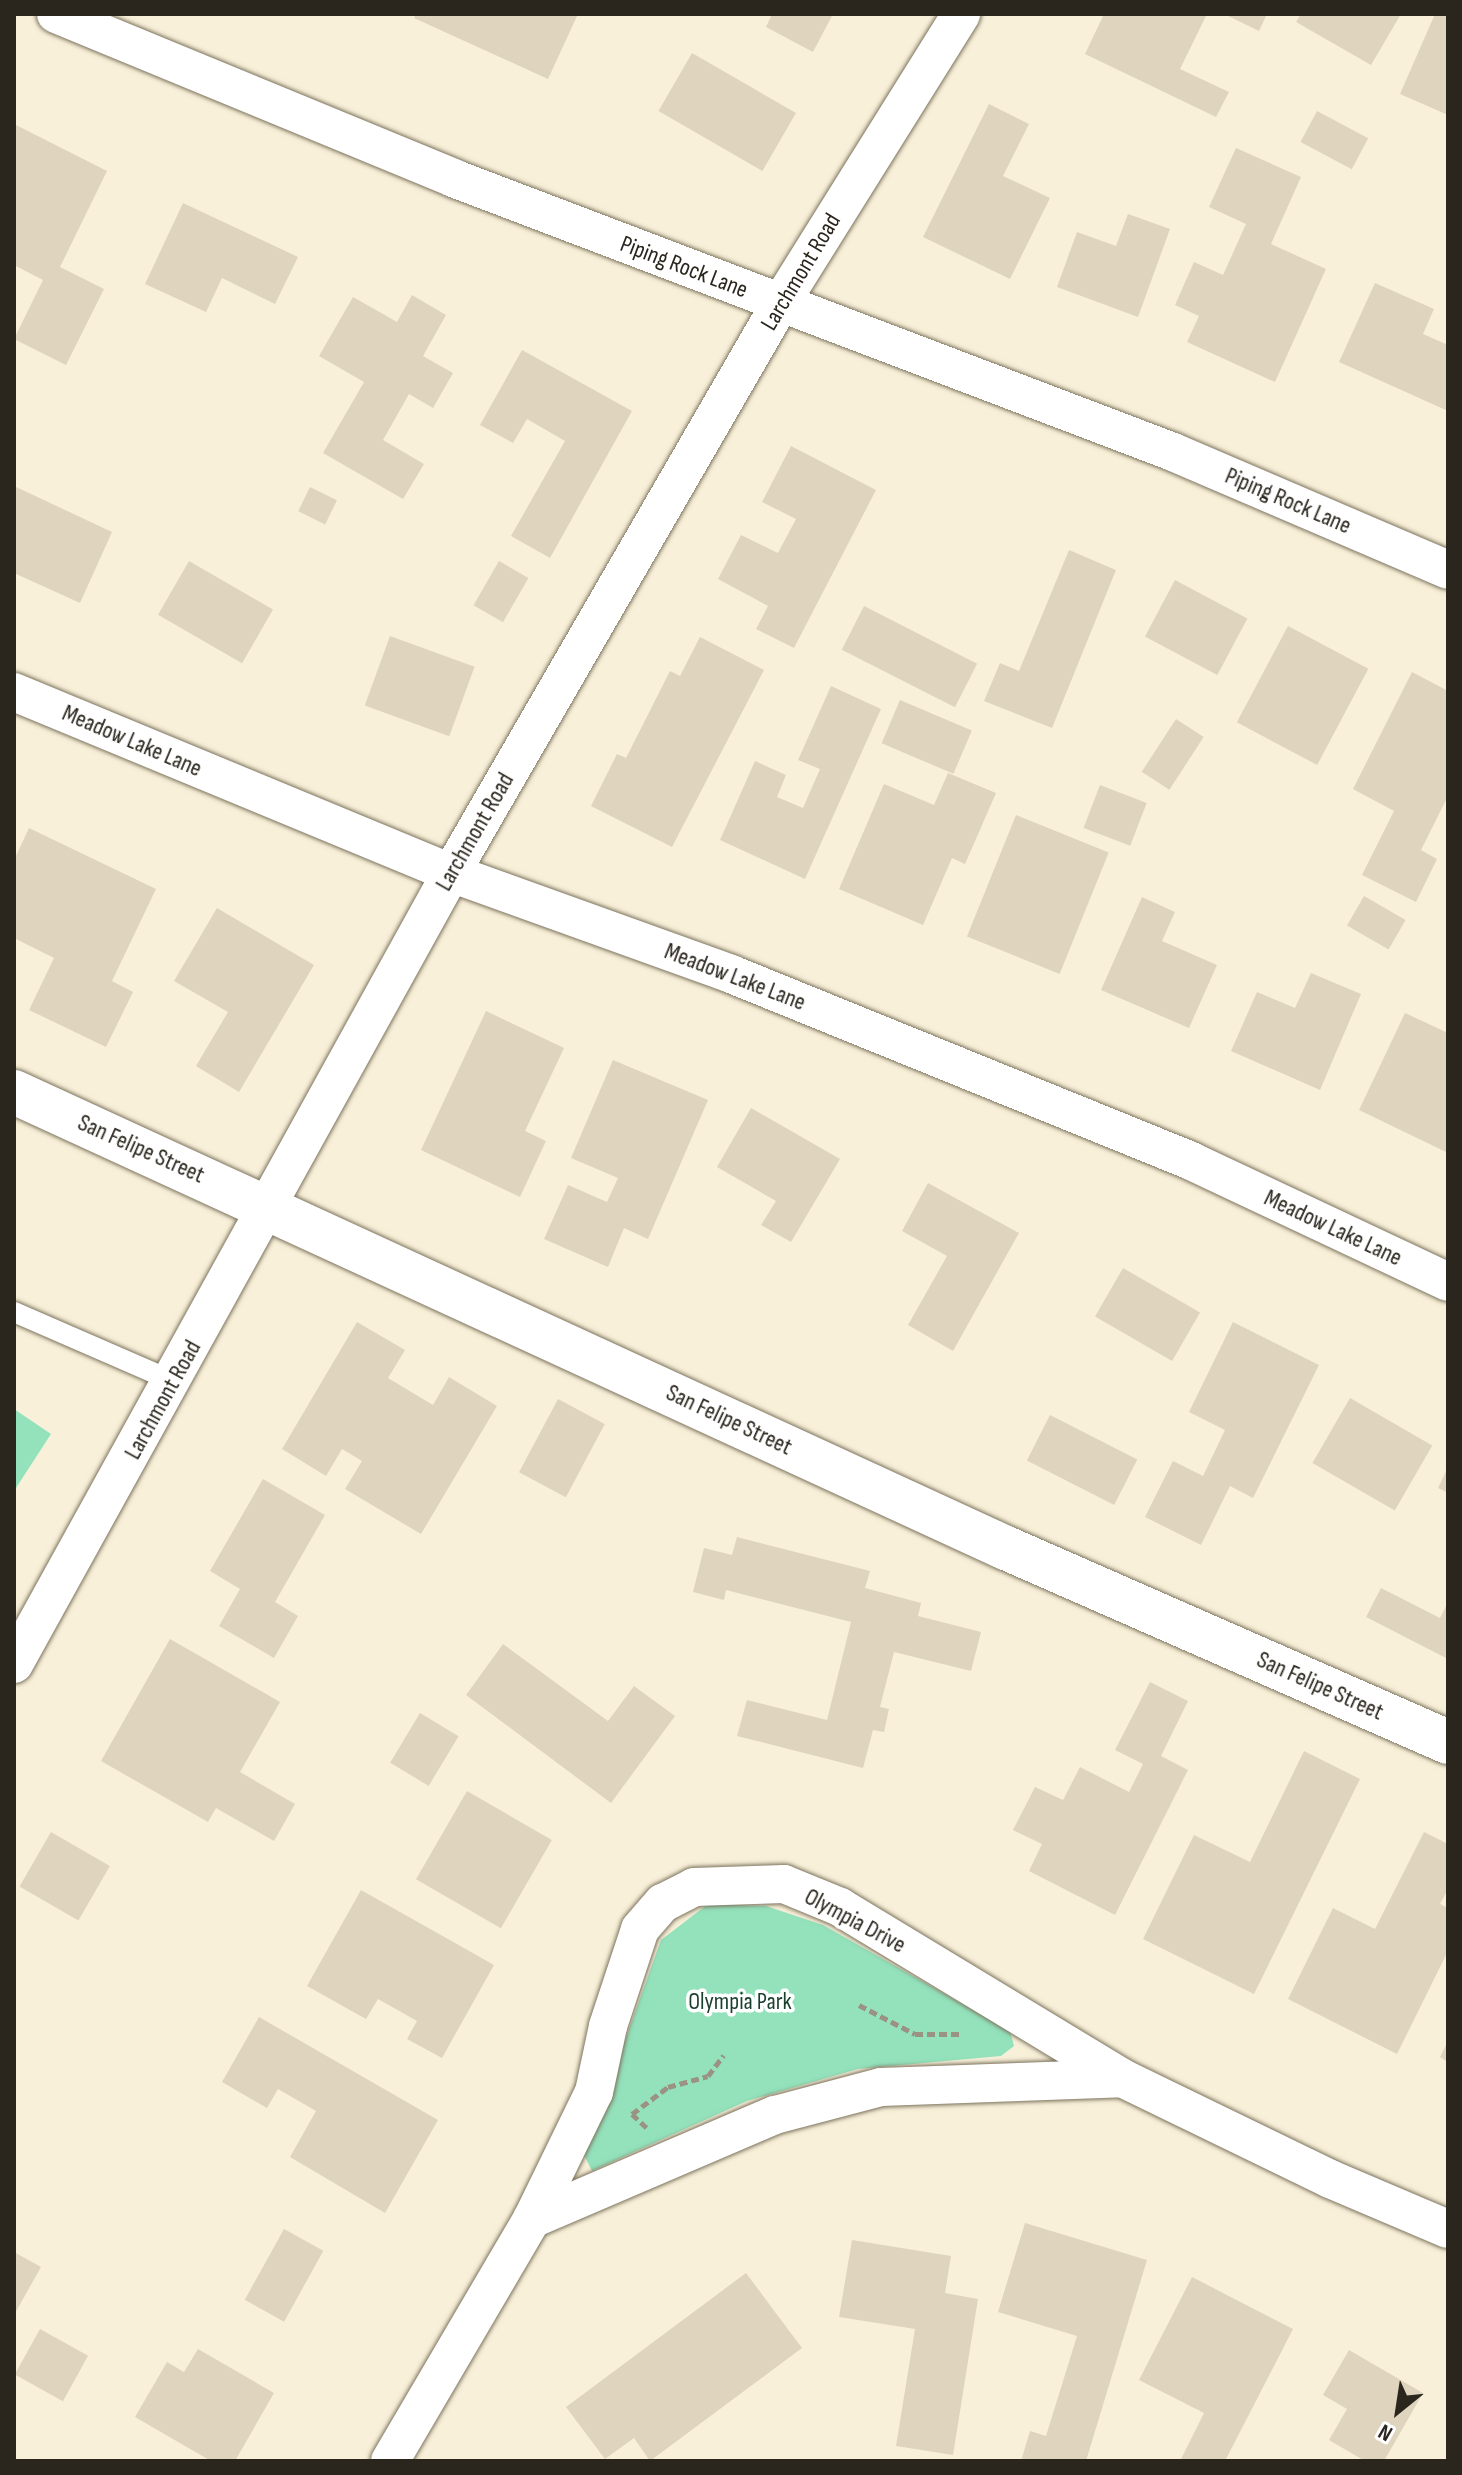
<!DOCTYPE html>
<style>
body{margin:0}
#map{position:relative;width:1462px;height:2475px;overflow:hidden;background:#f9f0d9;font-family:"Sofia Sans Condensed",sans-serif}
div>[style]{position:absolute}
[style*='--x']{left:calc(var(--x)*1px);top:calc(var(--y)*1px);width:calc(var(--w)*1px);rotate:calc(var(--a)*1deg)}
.green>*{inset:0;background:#93e2bc}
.building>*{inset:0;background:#dfd5bf;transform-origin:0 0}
.path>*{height:5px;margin-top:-2.5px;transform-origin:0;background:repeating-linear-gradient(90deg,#9a9383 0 8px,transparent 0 12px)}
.roads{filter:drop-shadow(0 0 2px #7c735e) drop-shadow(0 0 2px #7c735e)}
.service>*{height:20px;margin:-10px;padding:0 10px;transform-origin:10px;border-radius:10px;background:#fff}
.minor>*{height:38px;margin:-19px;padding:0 19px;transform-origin:19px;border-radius:19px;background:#fff}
.secondary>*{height:44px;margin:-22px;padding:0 22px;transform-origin:22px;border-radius:22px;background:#fff}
span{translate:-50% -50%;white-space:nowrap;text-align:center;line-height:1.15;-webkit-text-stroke:7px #fff;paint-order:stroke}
.street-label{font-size:24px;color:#2a261d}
.park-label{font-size:24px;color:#1b3f2f}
.frame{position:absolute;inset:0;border:16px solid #2a261d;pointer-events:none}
.north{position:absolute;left:1358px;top:2371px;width:80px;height:80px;-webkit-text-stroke:6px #fff;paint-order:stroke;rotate:210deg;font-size:22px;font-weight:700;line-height:32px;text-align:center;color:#2a261d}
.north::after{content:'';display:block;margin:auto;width:28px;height:36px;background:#2a261d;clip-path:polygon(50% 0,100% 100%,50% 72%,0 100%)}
</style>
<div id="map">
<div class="green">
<div style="clip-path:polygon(14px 1409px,51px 1434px,14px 1491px)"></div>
<div style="clip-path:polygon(708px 1904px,766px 1906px,823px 1925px,1010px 2031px,1014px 2046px,1001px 2056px,858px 2069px,747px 2101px,592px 2171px,584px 2155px,661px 1940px)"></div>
</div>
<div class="building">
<div style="clip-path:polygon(416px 14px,578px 14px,548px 79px,414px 18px)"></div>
<div style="clip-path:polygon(772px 14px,833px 14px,813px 52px,766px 27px)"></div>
<div style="clip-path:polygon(1104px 14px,1207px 14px,1180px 69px,1229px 92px,1216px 117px,1085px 54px)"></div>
<div style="clip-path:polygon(1224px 14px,1267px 14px,1259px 31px)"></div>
<div style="clip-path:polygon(1301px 14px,1401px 14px,1371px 65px,1296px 22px)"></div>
<div style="clip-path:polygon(1435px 14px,1448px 14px,1448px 115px,1400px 94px)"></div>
<div style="left:692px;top:53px;width:120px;height:67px;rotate:30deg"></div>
<div style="clip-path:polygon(989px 104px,1029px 124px,1003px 176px,1050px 198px,1010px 279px,923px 237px)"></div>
<div style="left:1317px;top:111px;width:58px;height:35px;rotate:28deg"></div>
<div style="clip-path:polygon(14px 124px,107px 171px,60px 267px,104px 289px,66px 365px,14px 339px,43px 280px,14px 265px)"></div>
<div style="clip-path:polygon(1236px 148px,1301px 177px,1271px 244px,1326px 269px,1275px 382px,1187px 342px,1199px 316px,1175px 305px,1194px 262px,1223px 275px,1246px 224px,1209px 207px)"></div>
<div style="clip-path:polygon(183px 203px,298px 257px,275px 304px,222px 278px,206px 312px,145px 284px)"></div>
<div style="clip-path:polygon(1128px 214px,1170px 229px,1138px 317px,1057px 287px,1077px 232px,1116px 246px)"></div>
<div style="clip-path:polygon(1375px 283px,1434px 309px,1423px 334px,1448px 345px,1448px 411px,1339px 362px)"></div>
<div style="clip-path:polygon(412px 295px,446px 315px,423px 356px,453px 373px,433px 408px,409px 394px,383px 440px,424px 464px,403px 499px,323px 453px,364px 382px,319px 356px,353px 297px,397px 322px)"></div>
<div style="clip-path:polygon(522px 350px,632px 411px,550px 558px,511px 536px,565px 441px,527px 419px,513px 443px,480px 425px)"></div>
<div style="clip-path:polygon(791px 446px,876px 490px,794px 648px,756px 629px,768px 606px,718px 579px,741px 535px,778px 553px,796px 519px,762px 502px)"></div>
<div style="clip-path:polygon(14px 486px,112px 532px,80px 603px,14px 573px)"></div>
<div style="left:310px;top:487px;width:30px;height:27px;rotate:26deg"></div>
<div style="clip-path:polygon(1069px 550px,1116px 570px,1052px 728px,984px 701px,1000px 663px,1019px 671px)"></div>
<div style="left:189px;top:561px;width:97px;height:62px;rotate:30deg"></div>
<div style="left:499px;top:561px;width:34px;height:51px;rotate:30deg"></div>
<div style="left:1175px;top:580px;width:82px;height:64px;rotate:28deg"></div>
<div style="left:864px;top:606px;width:127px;height:49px;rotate:27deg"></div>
<div style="left:1288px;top:626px;width:91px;height:109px;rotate:28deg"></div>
<div style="left:390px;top:636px;width:90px;height:74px;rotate:20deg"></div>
<div style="clip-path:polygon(700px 637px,764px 670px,672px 847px,591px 806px,617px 754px,626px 758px,670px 671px,680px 676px)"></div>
<div style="clip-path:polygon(1412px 672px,1448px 691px,1448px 796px,1421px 850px,1437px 859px,1416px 902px,1362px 875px,1394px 811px,1353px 789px)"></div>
<div style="clip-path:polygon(831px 686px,881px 709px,805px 879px,720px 840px,755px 761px,786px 775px,777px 797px,803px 808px,820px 769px,798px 760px)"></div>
<div style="left:900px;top:700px;width:78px;height:47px;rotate:23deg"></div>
<div style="left:1176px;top:719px;width:33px;height:63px;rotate:33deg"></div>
<div style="clip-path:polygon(948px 773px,996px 793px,965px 864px,952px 858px,923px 925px,839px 889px,884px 784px,934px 805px)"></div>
<div style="left:1100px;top:785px;width:50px;height:46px;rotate:21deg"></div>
<div style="left:1016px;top:815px;width:100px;height:131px;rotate:22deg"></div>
<div style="clip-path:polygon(29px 828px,156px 889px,112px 981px,133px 992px,106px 1047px,29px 1010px,54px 958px,14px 938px,14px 860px)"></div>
<div style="left:1364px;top:896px;width:48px;height:34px;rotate:30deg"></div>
<div style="clip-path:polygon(1142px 897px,1175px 912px,1162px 941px,1217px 965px,1189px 1028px,1101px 990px)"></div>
<div style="clip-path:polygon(217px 908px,314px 965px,239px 1092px,196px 1066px,228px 1012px,174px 981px)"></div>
<div style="clip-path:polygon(1311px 973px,1361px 994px,1320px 1090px,1231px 1051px,1257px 992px,1295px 1008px)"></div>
<div style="clip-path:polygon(486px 1011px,564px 1048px,525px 1131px,546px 1141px,520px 1197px,421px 1150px)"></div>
<div style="clip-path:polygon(1405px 1013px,1448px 1033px,1446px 1152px,1359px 1110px)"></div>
<div style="clip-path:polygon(613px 1060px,708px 1100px,648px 1239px,624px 1228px,608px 1267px,544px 1239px,568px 1185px,607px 1202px,618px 1178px,571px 1158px)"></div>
<div style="clip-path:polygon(751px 1108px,840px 1159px,791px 1242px,761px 1225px,776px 1201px,717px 1167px)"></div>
<div style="clip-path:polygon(928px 1183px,1019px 1233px,953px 1351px,908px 1325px,947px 1256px,902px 1231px)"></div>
<div style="left:1123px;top:1268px;width:89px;height:56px;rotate:30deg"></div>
<div style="clip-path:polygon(357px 1322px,405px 1350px,388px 1378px,433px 1405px,449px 1377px,497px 1406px,421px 1534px,345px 1489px,362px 1461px,342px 1449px,326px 1476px,282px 1449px)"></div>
<div style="clip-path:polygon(1233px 1322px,1319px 1365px,1253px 1498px,1230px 1486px,1201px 1545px,1145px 1517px,1173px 1461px,1203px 1476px,1225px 1430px,1189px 1412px)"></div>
<div style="left:1350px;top:1398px;width:95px;height:75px;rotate:30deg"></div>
<div style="left:558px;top:1399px;width:53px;height:83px;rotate:28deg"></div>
<div style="left:1050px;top:1415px;width:98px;height:51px;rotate:27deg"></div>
<div style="clip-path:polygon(1448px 1467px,1448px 1493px,1438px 1488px)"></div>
<div style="clip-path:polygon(263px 1479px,325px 1515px,275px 1602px,298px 1616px,274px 1658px,219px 1626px,240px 1589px,210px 1571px)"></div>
<div style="clip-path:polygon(737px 1537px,870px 1571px,865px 1588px,921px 1603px,918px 1616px,981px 1632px,971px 1671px,894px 1652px,880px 1707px,889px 1709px,884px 1732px,873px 1730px,863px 1768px,737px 1736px,747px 1700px,827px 1720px,851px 1622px,726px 1590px,724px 1600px,693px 1592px,704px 1548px,732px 1555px)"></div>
<div style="clip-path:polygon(1381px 1588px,1440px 1618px,1448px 1602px,1448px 1659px,1366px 1617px)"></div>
<div style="clip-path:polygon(170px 1639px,280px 1702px,240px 1772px,295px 1804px,274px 1841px,216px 1808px,208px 1822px,101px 1761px)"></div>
<div style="clip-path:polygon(503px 1644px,608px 1721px,634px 1686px,675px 1716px,611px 1803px,466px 1695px)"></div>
<div style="clip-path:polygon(1150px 1682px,1188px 1701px,1161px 1756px,1188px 1770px,1115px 1915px,1029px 1871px,1042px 1844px,1013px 1830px,1035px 1787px,1063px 1800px,1080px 1767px,1129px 1792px,1143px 1764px,1115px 1750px)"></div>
<div style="left:420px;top:1713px;width:45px;height:58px;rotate:31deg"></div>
<div style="clip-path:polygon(1304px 1751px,1360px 1779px,1254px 1994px,1143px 1939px,1194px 1835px,1250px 1862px)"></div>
<div style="left:467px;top:1791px;width:98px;height:102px;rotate:30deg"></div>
<div style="left:51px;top:1832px;width:68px;height:63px;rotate:30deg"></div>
<div style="clip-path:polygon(1424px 1832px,1448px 1844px,1448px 1889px,1440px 1904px,1448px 1908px,1448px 1951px,1397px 2054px,1288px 1999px,1333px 1908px,1375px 1929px)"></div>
<div style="clip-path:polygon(361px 1890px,494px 1965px,442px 2058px,407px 2039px,417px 2021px,378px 1999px,366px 2019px,307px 1986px)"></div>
<div style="clip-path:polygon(259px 2017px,438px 2120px,385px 2213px,290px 2157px,316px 2111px,278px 2089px,267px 2108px,222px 2082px)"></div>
<div style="clip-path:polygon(1448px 2041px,1448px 2062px,1440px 2057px)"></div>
<div style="clip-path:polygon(1025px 2223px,1147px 2260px,1086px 2461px,1021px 2461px,1030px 2431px,1046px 2436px,1077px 2336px,998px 2312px)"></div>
<div style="left:284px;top:2229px;width:45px;height:81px;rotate:29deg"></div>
<div style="clip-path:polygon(852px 2240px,951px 2256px,945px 2293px,978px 2299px,953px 2455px,896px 2446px,915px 2329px,839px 2317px)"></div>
<div style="clip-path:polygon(14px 2252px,41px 2267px,14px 2315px)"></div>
<div style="clip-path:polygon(746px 2273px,802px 2348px,650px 2461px,634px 2438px,605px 2459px,566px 2407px)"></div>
<div style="clip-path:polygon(1192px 2277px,1293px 2329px,1225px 2461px,1180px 2461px,1204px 2413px,1139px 2380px)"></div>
<div style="left:40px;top:2329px;width:55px;height:52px;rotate:29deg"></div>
<div style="clip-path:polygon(198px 2349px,274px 2393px,235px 2461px,211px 2461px,135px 2417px,167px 2362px,184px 2372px)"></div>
<div style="clip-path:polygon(1349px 2350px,1423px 2393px,1384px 2461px,1365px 2461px,1329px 2440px,1347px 2409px,1323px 2395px)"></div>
</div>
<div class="path">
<div style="--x:859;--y:2005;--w:63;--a:27.4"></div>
<div style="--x:915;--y:2034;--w:45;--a:0"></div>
<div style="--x:632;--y:2114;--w:45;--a:-36.9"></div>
<div style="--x:668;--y:2087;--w:41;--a:-15.4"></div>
<div style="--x:708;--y:2076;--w:26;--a:-53"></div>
<div style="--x:632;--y:2114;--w:22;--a:43"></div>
</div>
<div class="roads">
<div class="service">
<div style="--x:14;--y:1312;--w:173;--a:23.5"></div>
</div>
<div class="minor">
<div style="--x:56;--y:14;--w:430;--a:22.4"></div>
<div style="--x:453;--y:178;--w:770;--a:20.83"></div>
<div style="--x:1173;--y:452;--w:299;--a:23.2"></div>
<div style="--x:14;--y:692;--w:473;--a:22.5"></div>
<div style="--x:451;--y:873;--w:298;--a:19.8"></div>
<div style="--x:731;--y:974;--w:497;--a:22.1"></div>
<div style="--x:1191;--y:1161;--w:284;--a:25.2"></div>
<div style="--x:14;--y:1664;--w:904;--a:-61.08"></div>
<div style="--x:451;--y:873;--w:657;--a:-59.96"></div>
<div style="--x:780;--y:304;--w:342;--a:-58"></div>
<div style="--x:532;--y:2219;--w:141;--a:-64"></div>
<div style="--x:594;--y:2092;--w:67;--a:-78"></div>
<div style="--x:608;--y:2026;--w:102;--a:-71.7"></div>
<div style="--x:640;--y:1929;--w:35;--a:-49"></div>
<div style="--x:663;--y:1903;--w:35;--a:-27"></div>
<div style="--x:694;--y:1887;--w:90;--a:-1.9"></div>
<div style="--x:784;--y:1884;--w:61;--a:22.3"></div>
<div style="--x:840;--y:1907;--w:330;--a:31.2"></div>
<div style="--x:390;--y:2461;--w:281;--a:-59.6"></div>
<div style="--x:532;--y:2219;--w:264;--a:-23.2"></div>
<div style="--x:775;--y:2115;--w:110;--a:-14.8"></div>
<div style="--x:881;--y:2087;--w:241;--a:-2.1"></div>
<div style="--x:1122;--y:2078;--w:231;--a:25.9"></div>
<div style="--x:1330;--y:2179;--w:128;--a:23"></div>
</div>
<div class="secondary">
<div style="--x:14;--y:1092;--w:1092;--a:24.69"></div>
<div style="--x:1006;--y:1548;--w:483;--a:23.7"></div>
</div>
</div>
<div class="street-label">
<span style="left:684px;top:267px;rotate:21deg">Piping Rock Lane</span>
<span style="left:801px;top:272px;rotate:-59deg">Larchmont Road</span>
<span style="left:1288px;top:501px;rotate:23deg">Piping Rock Lane</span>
<span style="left:132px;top:741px;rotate:23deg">Meadow Lake Lane</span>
<span style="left:475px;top:832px;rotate:-60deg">Larchmont Road</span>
<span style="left:735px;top:977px;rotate:21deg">Meadow Lake Lane</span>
<span style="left:141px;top:1149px;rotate:24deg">San Felipe Street</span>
<span style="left:1333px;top:1228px;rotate:25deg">Meadow Lake Lane</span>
<span style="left:163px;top:1400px;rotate:-61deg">Larchmont Road</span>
<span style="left:729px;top:1420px;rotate:25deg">San Felipe Street</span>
<span style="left:1320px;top:1686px;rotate:24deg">San Felipe Street</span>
<span style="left:855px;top:1921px;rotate:28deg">Olympia Drive</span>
</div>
<div class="park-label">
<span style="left:740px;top:2002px">Olympia Park</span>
</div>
<div class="frame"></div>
<div class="north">N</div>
</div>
